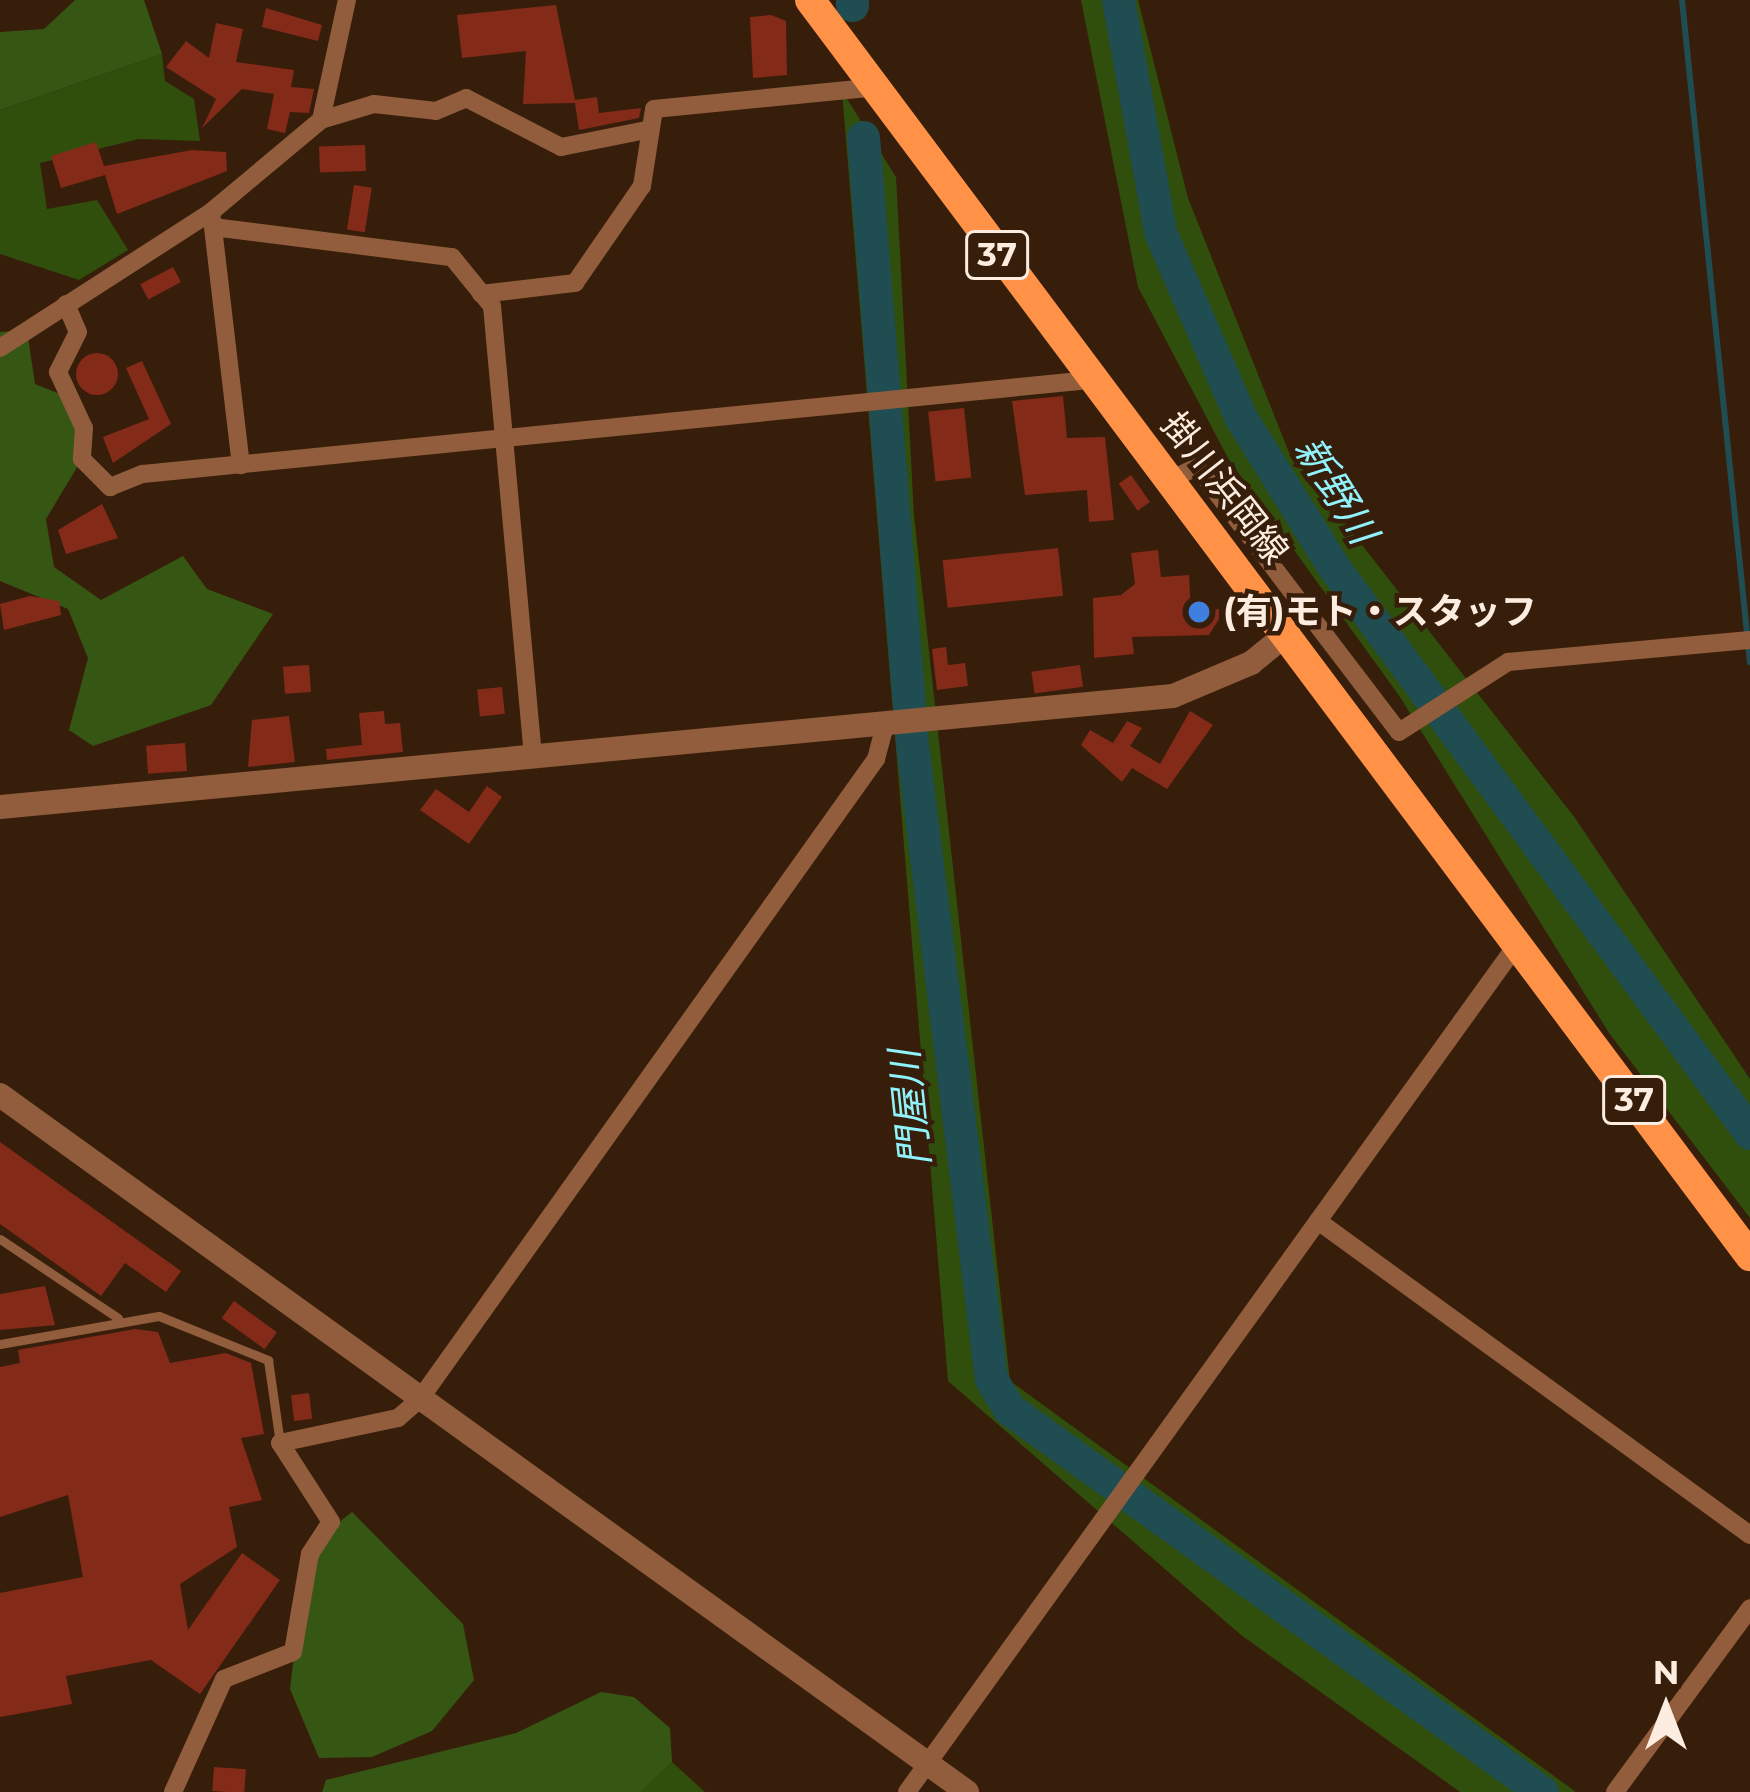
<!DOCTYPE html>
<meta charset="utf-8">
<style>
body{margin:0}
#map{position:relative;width:1750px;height:1792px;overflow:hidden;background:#371e0a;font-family:Montserrat,"Noto Sans JP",sans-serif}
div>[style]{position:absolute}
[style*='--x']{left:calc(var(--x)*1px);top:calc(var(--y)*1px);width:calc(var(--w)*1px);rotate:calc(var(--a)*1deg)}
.green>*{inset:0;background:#304e0c}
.forest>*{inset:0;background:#365613}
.stream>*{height:6px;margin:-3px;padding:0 3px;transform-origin:3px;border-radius:3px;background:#1f4d51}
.river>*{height:33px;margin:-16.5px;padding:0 16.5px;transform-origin:16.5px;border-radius:16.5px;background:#1f4d51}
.building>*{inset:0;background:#842a19;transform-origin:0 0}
.round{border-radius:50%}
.service>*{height:9px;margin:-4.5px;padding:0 4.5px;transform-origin:4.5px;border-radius:4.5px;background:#915d3c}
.minor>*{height:18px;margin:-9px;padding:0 9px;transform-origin:9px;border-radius:9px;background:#915d3c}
.tertiary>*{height:24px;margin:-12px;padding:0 12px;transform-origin:12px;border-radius:12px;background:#915d3c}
.primary>*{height:30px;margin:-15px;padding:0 15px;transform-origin:15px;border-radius:15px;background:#ff9247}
.dots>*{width:33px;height:33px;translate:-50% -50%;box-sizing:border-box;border:6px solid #371e0a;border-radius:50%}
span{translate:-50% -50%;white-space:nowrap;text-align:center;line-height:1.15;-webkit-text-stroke:9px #371e0a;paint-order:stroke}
.shield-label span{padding:3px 9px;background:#371e0a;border:3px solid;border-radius:9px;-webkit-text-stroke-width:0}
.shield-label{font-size:33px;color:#fdece0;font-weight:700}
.street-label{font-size:36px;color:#fdece0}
.poi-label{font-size:36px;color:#fdece0;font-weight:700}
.left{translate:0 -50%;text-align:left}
.water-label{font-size:39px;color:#90f3fb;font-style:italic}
.north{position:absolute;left:1606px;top:1648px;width:120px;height:120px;-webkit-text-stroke:9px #371e0a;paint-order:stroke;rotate:0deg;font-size:33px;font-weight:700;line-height:48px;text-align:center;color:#fdece0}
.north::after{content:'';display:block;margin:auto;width:42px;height:54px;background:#fdece0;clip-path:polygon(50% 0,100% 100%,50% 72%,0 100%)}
</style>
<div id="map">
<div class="green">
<div style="clip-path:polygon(1081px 0,1138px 0,1188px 198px,1288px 450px,1575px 818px,1750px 1079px,1750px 1218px,1609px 1033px,1400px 697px,1229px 460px,1138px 287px)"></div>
<div style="clip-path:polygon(162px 54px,165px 81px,194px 99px,200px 141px,139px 139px,40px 163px,47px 209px,97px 200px,128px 250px,79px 280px,0 254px,0 110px)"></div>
<div style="clip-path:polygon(842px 91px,896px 177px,914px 516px,1010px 1381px,1576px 1792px,1460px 1792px,1241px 1635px,948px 1381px)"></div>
<div style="clip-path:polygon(672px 1762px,705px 1792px,639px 1792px)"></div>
</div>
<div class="forest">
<div style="clip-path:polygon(75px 0,144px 0,162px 54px,0 110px,0 32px,44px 29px)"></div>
<div style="clip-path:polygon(27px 330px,35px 384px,70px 398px,82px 459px,46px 519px,54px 567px,101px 600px,183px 556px,207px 589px,273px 614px,211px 705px,93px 746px,69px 730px,88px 658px,68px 609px,0 581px,0 332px)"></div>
<div style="clip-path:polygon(352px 1512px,463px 1624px,474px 1680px,432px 1731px,372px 1757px,319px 1758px,290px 1689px,298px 1621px,324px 1534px)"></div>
<div style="clip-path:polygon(601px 1692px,634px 1697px,670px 1728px,672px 1762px,640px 1792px,322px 1792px,326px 1780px,516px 1733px)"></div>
</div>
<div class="stream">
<div style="--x:1682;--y:0;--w:666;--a:84.14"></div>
</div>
<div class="river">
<div style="--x:852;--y:0;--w:5;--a:90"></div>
<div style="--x:1118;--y:0;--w:236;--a:79.7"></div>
<div style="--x:1160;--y:232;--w:203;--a:66.5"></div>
<div style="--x:1241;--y:418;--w:174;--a:58.1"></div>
<div style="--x:1333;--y:566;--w:704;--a:53.67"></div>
<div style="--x:863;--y:137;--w:609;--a:85.38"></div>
<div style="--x:912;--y:744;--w:640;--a:82.91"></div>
<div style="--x:991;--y:1379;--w:35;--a:59"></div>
<div style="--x:1009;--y:1409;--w:656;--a:35.7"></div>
</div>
<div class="building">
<div style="clip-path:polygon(556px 5px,575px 100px,597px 97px,599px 113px,641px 108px,639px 118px,579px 130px,575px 103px,523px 104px,526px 51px,462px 58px,457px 15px)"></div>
<div style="clip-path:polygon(266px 8px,322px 25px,318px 41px,262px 27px)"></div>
<div style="clip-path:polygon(771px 15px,786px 21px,787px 75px,753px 78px,750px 17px)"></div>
<div style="clip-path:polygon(216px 23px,243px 29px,236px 62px,294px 70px,291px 87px,314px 89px,309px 113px,290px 112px,285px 133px,267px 129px,274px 94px,242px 89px,202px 128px,216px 99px,166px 67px,186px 41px,209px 58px)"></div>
<div style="clip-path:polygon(96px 142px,104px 166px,192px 150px,226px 152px,227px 171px,117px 214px,105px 175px,61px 188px,51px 156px)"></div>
<div style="left:365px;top:145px;width:26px;height:46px;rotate:88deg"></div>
<div style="left:354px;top:185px;width:18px;height:45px;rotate:9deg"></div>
<div style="left:173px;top:267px;width:17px;height:37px;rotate:62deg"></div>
<div class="round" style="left:76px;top:353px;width:42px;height:42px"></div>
<div style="clip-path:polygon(142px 361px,171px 424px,113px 463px,103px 437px,149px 419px,126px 368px)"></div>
<div style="clip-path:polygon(1063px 396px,1067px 438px,1105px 437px,1114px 520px,1089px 522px,1087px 490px,1025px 495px,1012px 401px)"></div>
<div style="left:964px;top:408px;width:70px;height:36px;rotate:84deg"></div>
<div style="left:1131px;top:475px;width:33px;height:15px;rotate:55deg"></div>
<div style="clip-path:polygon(102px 504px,118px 538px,66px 554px,58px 530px)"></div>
<div style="left:1058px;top:548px;width:48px;height:116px;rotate:84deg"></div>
<div style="clip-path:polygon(1158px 550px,1161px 577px,1189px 575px,1191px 610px,1219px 609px,1219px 619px,1209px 635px,1132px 637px,1134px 654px,1094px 658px,1093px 598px,1121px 595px,1135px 584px,1131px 553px)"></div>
<div style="clip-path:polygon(30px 596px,59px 601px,61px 615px,4px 630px,0 604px)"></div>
<div style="clip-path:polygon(946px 647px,948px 665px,965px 663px,968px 686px,937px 690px,932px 649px)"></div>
<div style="left:309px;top:665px;width:27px;height:26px;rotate:86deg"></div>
<div style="left:1080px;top:665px;width:22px;height:49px;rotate:82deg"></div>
<div style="left:502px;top:687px;width:27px;height:25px;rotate:84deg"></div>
<div style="clip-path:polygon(384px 711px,385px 724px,400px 723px,403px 752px,327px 760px,326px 749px,362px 745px,359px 713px)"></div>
<div style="clip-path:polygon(1190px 711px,1213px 725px,1167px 789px,1132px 768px,1122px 782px,1081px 745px,1090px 730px,1113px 743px,1127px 721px,1142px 728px,1130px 746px,1160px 764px)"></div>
<div style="clip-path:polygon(289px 716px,295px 762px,248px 767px,252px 720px)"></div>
<div style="left:185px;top:743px;width:28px;height:39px;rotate:86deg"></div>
<div style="clip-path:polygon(487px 786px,502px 797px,469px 844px,420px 810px,436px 789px,469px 812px)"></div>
<div style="clip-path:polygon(0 1142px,181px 1271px,166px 1292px,125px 1263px,101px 1296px,0 1224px)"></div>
<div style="clip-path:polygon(45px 1286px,55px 1325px,0 1330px,0 1294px)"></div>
<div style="left:234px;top:1301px;width:53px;height:21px;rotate:36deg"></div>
<div style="clip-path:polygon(135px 1329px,158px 1332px,170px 1363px,226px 1353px,251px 1363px,264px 1434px,241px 1438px,262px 1500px,229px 1507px,237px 1547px,180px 1584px,188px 1630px,242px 1553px,280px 1580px,200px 1694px,151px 1660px,66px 1676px,72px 1704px,0 1717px,0 1593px,83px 1577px,68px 1495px,0 1517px,0 1367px,20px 1363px,18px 1350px)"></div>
<div style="left:309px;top:1393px;width:26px;height:18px;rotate:83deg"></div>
<div style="left:214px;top:1767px;width:32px;height:24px;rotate:4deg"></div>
</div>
<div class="service">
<div style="--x:0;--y:1239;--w:142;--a:33.8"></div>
<div style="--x:0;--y:1344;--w:161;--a:-10"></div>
<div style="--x:159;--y:1316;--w:118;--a:22"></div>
<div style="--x:268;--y:1360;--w:84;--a:81.8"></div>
</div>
<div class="minor">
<div style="--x:321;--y:120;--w:55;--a:-16.8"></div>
<div style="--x:374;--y:104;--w:62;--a:6.4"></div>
<div style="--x:436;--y:111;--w:33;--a:-23"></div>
<div style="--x:466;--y:98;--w:107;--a:27.3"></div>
<div style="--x:561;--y:147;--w:87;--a:-11.3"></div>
<div style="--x:212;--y:219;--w:248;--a:83.3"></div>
<div style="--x:213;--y:227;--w:241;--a:7.2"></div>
<div style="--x:452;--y:257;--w:63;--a:50.8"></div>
<div style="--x:492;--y:306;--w:454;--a:84.8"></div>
<div style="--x:481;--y:294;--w:95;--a:-6.7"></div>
<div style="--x:575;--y:283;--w:118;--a:-55.4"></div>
<div style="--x:642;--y:186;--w:78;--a:-81.1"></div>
<div style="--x:654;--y:109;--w:215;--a:-5.6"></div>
<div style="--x:66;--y:304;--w:30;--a:67"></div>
<div style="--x:78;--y:332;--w:45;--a:116.6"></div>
<div style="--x:58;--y:372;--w:62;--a:65.1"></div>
<div style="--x:84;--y:428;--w:31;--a:94"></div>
<div style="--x:82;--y:459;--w:40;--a:45"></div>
<div style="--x:110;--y:487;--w:35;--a:-22"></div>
<div style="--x:143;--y:474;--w:951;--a:-5.67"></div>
<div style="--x:0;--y:348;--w:251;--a:-32.8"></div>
<div style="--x:211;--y:212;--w:143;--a:-39.9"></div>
<div style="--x:321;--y:120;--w:123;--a:-77.8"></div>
<div style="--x:1172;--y:479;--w:28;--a:-26"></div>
<div style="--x:1197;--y:467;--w:333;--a:52.7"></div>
<div style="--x:1399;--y:732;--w:130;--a:-32.7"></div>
<div style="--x:1508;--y:662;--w:243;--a:-5.2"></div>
<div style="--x:1318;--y:1221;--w:534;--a:36.01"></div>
<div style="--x:173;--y:1792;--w:124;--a:-65.7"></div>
<div style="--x:224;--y:1679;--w:74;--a:-21.4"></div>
<div style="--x:293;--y:1652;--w:99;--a:-80.2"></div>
<div style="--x:310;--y:1554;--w:38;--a:-57"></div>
<div style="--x:331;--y:1522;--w:94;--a:-122.8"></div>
<div style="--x:280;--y:1443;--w:121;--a:-12"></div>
<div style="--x:398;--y:1418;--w:29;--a:-41"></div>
<div style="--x:420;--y:1399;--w:786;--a:-54.53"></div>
<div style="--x:876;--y:759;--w:35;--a:-75"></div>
<div style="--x:907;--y:1792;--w:1046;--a:-54.26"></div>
<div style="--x:1615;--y:1792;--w:228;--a:-53.7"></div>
</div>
<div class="tertiary">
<div style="--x:0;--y:807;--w:1178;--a:-5.41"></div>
<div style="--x:1173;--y:696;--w:85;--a:-22.9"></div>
<div style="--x:1251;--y:663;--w:48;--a:-39"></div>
<div style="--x:0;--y:1095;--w:1192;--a:35.78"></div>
</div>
<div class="primary">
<div style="--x:810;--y:0;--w:1569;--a:53.19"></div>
</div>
<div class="dots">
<div style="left:1199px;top:612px;background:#3f7fe0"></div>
</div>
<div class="shield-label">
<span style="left:997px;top:255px">37</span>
<span style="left:1634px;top:1100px">37</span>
</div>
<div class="street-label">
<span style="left:1225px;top:488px;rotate:52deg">掛川浜岡線</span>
</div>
<div class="poi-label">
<span class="left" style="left:1223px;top:612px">(有)モト・スタッフ</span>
</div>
<div class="water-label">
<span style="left:1336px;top:490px;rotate:58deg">新野川</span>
<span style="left:910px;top:1108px;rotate:-96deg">門屋川</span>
</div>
<div class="north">N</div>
</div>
